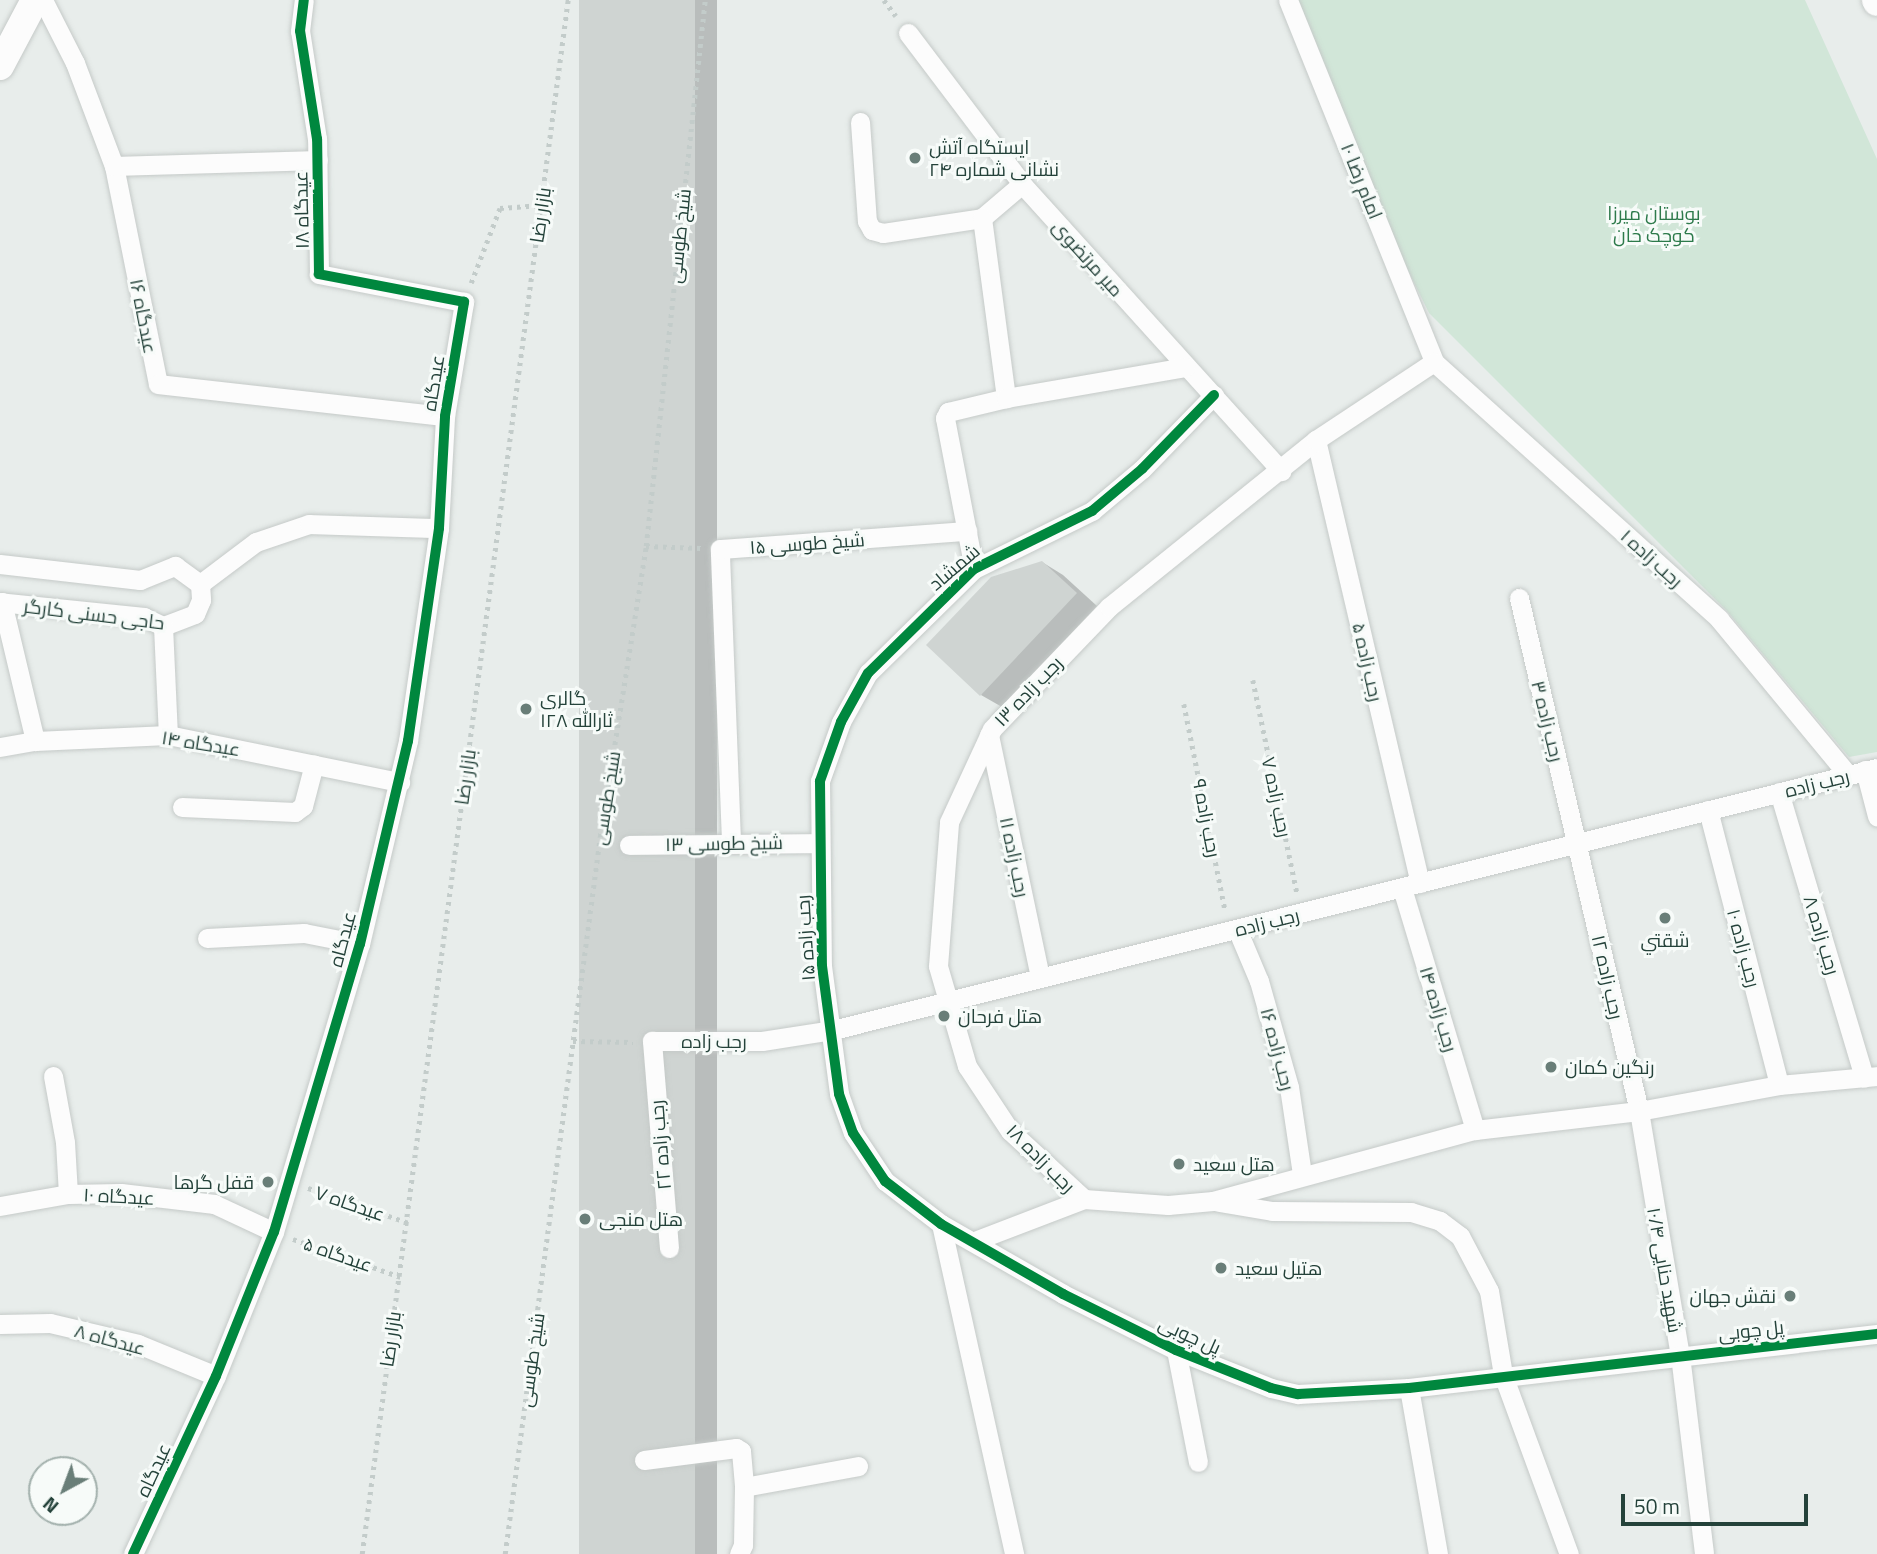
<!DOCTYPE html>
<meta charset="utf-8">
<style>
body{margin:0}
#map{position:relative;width:1877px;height:1554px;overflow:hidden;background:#e8edeb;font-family:"Titillium Web",Cairo,sans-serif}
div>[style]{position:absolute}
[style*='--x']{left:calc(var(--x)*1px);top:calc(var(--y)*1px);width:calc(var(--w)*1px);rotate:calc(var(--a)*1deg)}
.green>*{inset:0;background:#d1e6d8}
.shadow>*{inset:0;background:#0003;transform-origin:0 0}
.building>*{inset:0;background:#cfd4d2;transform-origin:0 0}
.path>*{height:4.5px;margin-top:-2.25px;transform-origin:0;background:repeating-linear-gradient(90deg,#c3ccca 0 3.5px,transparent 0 8.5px)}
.roads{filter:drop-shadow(0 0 2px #c5cac8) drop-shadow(0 0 2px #c5cac8)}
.street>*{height:19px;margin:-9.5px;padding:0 9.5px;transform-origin:9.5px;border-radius:9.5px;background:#fcfcfc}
.secondary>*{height:28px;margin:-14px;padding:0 14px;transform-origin:14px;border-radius:14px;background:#fcfcfc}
.cycleway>*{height:10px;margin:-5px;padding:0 5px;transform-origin:5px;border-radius:5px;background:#00873e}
.dots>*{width:19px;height:19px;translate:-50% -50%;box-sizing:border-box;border:4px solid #f7fbf9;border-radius:50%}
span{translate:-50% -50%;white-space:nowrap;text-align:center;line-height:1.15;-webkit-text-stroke:6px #f7fbf9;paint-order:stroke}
.poi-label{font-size:19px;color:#24423a}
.left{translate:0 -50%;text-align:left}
.right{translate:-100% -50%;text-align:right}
.street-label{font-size:19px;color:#24423a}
.park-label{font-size:19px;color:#2d7a4b}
.north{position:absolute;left:28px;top:1456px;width:70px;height:70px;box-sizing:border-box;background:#f7fbf9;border:2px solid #a3b1ad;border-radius:50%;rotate:221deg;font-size:19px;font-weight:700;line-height:28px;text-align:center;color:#24423a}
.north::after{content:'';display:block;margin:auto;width:24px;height:32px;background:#697e78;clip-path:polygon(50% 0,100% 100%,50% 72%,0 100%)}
.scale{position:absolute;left:1621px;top:1494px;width:187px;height:32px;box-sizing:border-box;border:4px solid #24423a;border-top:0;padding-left:9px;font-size:21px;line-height:24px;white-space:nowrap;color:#24423a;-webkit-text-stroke:5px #f7fbf9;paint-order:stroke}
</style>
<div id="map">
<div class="green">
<div style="clip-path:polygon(1282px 0,1805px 0,1877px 159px,1877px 752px,1849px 757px,1727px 611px,1429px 313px,1328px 108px)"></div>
</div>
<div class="shadow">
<div style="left:581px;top:0;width:136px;height:1567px"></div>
<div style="clip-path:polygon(1042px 562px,1063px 575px,1097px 606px,1002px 707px,981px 695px)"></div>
</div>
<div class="building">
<div style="left:579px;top:0;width:116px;height:1567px"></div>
<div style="clip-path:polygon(1042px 561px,1077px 593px,980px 696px,926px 645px,991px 577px)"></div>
</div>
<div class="path">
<div style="--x:884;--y:0;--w:20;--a:53"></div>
<div style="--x:471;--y:283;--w:80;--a:-68.9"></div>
<div style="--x:500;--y:208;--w:41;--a:-4.2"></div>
<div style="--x:646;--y:546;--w:55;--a:2.1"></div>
<div style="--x:1253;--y:680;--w:217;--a:78.3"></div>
<div style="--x:1184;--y:704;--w:210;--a:78.7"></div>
<div style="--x:573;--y:1041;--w:60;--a:1"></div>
<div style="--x:308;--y:1188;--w:107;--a:19.1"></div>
<div style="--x:293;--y:1239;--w:114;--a:19.4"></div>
<div style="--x:362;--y:1554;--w:1568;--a:-82.45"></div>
<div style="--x:505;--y:1554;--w:723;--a:-82.45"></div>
<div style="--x:600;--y:837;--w:295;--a:-81"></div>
<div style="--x:646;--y:546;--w:549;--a:-83.83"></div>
</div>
<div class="roads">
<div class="street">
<div style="--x:43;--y:0;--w:71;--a:63.1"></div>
<div style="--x:75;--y:63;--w:110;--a:69.3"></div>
<div style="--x:114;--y:166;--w:222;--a:78.6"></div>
<div style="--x:158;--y:384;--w:289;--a:6.4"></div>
<div style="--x:1288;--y:0;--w:390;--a:68"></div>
<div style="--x:1434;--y:362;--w:384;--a:42"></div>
<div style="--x:1719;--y:619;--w:202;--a:50.4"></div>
<div style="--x:908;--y:33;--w:189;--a:52.9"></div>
<div style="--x:1022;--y:184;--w:387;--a:47.9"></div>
<div style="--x:860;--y:122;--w:99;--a:86"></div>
<div style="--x:867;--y:221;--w:10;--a:61"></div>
<div style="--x:872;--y:230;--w:11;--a:15"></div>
<div style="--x:883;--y:233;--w:100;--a:-8.6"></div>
<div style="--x:982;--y:218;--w:52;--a:-40.4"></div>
<div style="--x:114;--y:166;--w:204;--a:-1.7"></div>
<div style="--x:982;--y:218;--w:182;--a:82.4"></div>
<div style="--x:1214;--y:395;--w:103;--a:134.2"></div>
<div style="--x:1142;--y:469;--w:65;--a:140"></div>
<div style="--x:1092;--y:511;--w:131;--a:153.8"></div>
<div style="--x:974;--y:569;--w:148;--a:135.5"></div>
<div style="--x:868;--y:673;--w:56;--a:118.9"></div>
<div style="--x:841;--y:722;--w:63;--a:109.6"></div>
<div style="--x:820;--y:781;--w:185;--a:89.4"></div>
<div style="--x:822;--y:966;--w:129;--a:82.4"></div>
<div style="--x:839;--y:1094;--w:41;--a:70.3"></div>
<div style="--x:853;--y:1133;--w:58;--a:56.3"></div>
<div style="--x:885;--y:1181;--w:71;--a:37.5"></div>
<div style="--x:941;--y:1224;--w:141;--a:29.8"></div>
<div style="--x:1063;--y:1294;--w:126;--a:26.4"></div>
<div style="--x:1176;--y:1350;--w:102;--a:21.8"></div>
<div style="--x:1271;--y:1388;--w:28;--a:13"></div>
<div style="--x:1298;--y:1394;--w:111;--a:-3.1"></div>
<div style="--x:1409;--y:1388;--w:471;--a:-6.6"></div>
<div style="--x:1316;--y:440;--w:455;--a:76.8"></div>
<div style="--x:0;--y:564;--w:141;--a:6.5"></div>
<div style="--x:140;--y:580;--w:38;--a:-22"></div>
<div style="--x:175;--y:566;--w:31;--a:36"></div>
<div style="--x:200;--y:584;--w:16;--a:86"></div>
<div style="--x:201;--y:600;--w:15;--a:113"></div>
<div style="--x:195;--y:614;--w:34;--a:159"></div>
<div style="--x:163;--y:626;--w:21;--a:-155"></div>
<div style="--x:144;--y:617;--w:145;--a:-174.1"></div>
<div style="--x:974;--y:569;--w:154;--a:-100.9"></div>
<div style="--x:945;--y:418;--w:7;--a:-63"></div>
<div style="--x:948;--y:412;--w:60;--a:-13.6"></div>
<div style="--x:1006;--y:398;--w:182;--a:-9.8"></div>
<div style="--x:200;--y:584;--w:70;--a:-36.9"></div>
<div style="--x:256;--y:542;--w:56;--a:-18.8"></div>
<div style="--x:309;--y:524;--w:130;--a:1.8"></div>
<div style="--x:1519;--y:598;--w:527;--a:76.83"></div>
<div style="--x:1639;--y:1111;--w:247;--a:80.5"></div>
<div style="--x:1680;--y:1355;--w:200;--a:83.1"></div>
<div style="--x:2;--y:602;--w:143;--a:76.6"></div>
<div style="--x:163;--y:626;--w:109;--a:87.4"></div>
<div style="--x:989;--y:735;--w:248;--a:78.1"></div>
<div style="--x:0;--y:747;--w:36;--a:-10"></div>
<div style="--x:35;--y:741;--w:133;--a:-2.6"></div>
<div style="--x:168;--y:735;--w:237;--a:11.5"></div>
<div style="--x:1865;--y:770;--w:48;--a:75.4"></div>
<div style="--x:1779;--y:792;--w:298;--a:73.4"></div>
<div style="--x:182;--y:807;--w:113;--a:2.5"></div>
<div style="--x:295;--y:812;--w:10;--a:-37"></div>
<div style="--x:303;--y:806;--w:43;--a:-75.3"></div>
<div style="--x:1708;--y:810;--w:284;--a:75.5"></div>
<div style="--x:731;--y:841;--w:292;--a:-92.2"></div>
<div style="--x:720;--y:549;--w:248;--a:-4.2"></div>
<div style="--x:629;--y:845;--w:191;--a:-0.6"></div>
<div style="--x:1402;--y:888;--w:253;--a:73.2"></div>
<div style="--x:1237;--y:929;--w:56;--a:67.1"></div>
<div style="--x:1259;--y:981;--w:110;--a:74.2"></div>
<div style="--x:1289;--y:1087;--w:88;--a:81.5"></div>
<div style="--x:207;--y:938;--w:97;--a:-3"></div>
<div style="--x:304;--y:933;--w:57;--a:11.1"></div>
<div style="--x:53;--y:1076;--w:67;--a:79.7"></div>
<div style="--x:65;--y:1142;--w:52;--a:86.7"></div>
<div style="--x:1084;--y:1199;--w:100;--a:-137.4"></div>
<div style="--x:1010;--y:1131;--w:78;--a:-123.5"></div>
<div style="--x:967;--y:1066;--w:104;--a:-106.2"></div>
<div style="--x:938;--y:966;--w:144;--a:-85.6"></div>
<div style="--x:949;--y:822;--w:102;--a:-65.2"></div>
<div style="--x:992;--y:729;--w:169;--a:-46.2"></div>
<div style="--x:1109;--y:607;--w:266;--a:-38.9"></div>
<div style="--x:1316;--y:440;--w:141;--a:-33.5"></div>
<div style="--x:1219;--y:1202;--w:54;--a:9.6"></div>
<div style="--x:1272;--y:1211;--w:139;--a:0.4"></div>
<div style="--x:1411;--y:1212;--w:30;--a:17"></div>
<div style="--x:1440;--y:1221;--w:25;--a:37"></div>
<div style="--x:1460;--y:1236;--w:62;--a:62.2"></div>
<div style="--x:1489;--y:1291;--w:85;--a:80.5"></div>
<div style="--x:1503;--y:1375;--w:191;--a:69.8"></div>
<div style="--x:0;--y:1206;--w:69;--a:-10"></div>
<div style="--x:68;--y:1194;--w:53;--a:-1.1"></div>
<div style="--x:121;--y:1193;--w:94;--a:6.7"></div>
<div style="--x:214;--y:1204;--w:66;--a:25"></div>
<div style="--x:941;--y:1224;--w:338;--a:77.5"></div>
<div style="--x:977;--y:1240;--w:115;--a:-21"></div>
<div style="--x:1084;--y:1199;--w:84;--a:4.1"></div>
<div style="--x:1168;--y:1205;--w:45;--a:-5.1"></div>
<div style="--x:1213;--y:1201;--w:271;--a:-15.2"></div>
<div style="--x:1475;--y:1130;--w:165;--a:-6.6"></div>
<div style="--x:1639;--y:1111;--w:142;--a:-10.5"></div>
<div style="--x:1779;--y:1085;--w:98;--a:-5.2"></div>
<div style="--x:669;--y:1248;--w:208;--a:-94.7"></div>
<div style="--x:652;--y:1041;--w:110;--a:0"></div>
<div style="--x:762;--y:1041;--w:72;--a:-8.8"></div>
<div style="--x:833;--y:1030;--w:1076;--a:-14.09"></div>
<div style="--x:0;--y:1324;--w:50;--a:-1.1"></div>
<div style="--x:50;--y:1323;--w:90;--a:13.4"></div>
<div style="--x:138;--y:1344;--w:84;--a:22.3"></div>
<div style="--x:1176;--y:1350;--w:114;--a:78.9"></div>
<div style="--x:1409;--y:1388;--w:169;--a:80.1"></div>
<div style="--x:644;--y:1460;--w:93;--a:-7.4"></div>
<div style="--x:736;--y:1448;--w:6;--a:31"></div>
<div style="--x:741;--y:1451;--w:36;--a:85"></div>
<div style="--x:133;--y:1554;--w:196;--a:-65"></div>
<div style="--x:216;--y:1376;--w:155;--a:-68.1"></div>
<div style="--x:274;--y:1232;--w:301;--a:-73.4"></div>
<div style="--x:360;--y:944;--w:209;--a:-76.7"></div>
<div style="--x:408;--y:741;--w:215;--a:-81.7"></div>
<div style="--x:439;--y:528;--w:112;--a:-86.9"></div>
<div style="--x:445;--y:416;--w:116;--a:-80.5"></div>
<div style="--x:464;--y:302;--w:148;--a:-169.1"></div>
<div style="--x:319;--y:274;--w:135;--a:-90.8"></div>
<div style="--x:317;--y:139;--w:109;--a:-98.9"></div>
<div style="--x:300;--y:31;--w:31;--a:-83"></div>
<div style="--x:739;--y:1554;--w:10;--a:-66"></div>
<div style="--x:743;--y:1545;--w:58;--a:-89"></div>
<div style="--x:744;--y:1487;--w:116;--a:-10.4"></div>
</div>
<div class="secondary">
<div style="--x:1876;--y:0;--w:2;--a:63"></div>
<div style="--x:0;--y:66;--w:75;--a:-62.1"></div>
</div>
</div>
<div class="cycleway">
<div style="--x:1214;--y:395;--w:103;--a:134.2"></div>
<div style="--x:1142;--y:469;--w:65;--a:140"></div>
<div style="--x:1092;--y:511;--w:131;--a:153.8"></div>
<div style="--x:974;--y:569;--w:148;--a:135.5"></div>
<div style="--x:868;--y:673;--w:56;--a:118.9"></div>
<div style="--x:841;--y:722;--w:63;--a:109.6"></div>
<div style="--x:820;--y:781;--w:185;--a:89.4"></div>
<div style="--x:822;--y:966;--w:129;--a:82.4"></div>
<div style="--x:839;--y:1094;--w:41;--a:70.3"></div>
<div style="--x:853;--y:1133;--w:58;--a:56.3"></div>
<div style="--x:885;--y:1181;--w:71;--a:37.5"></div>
<div style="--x:941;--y:1224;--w:141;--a:29.8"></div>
<div style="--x:1063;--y:1294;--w:126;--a:26.4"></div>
<div style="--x:1176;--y:1350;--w:102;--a:21.8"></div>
<div style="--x:1271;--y:1388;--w:28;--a:13"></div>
<div style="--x:1298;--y:1394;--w:111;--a:-3.1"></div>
<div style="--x:1409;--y:1388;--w:471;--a:-6.6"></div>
<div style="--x:133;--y:1554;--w:196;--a:-65"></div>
<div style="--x:216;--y:1376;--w:155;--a:-68.1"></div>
<div style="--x:274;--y:1232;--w:301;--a:-73.4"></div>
<div style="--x:360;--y:944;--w:209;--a:-76.7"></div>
<div style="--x:408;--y:741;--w:215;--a:-81.7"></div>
<div style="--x:439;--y:528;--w:112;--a:-86.9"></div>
<div style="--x:445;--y:416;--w:116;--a:-80.5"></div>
<div style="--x:464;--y:302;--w:148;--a:-169.1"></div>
<div style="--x:319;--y:274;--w:135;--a:-90.8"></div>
<div style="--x:317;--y:139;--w:109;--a:-98.9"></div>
<div style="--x:300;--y:31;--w:31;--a:-83"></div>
</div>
<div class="dots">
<div style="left:915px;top:158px;background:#697e78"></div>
<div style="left:526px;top:709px;background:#697e78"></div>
<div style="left:1665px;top:918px;background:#697e78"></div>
<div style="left:944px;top:1016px;background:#697e78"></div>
<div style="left:1551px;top:1067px;background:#697e78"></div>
<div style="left:1179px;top:1164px;background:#697e78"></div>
<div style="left:268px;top:1182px;background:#697e78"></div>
<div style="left:585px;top:1219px;background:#697e78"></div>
<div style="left:1221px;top:1268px;background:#697e78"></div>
<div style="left:1790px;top:1296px;background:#697e78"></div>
</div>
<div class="poi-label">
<span class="left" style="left:929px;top:158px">ایستگاه آتش<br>نشانی شماره ۲۴</span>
<span class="left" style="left:540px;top:709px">گالری<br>ثارالله ۱۲۸</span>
<span style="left:1665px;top:940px">شقتي</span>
<span class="left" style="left:958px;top:1016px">هتل فرحان</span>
<span class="left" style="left:1565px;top:1067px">رنگین کمان</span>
<span class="left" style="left:1193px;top:1164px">هتل سعید</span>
<span class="right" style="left:254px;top:1182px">قفل گرها</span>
<span class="left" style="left:599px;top:1219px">هتل منجی</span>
<span class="left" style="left:1235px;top:1268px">هتیل سعید</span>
<span class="right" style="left:1776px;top:1296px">نقش جهان</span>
</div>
<div class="street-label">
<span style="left:1362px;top:181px;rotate:68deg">امام رضا ۱۰</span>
<span style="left:301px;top:210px;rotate:-91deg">عیدگاه ۱۸</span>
<span style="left:540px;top:215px;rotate:-82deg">بازار رضا</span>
<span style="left:679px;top:236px;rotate:-84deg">شیخ طوسی</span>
<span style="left:1088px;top:258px;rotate:48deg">میر مرتضوی</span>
<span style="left:144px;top:316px;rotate:79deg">عیدگاه ۱۶</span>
<span style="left:433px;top:383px;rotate:-81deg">عیدگاه</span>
<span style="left:807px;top:543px;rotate:-4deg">۱۵ شیخ طوسی</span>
<span style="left:1652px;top:558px;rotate:42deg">رجب زاده ۱</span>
<span style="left:954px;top:567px;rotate:-40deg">شمشاد</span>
<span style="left:94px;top:614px;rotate:7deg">حاجی حسنی کارگر</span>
<span style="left:1368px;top:662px;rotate:77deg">رجب زاده ۵</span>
<span style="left:1028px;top:691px;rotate:-46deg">رجب زاده ۱۳</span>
<span style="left:1548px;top:721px;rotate:76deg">رجب زاده ۳</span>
<span style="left:201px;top:743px;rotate:9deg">عیدگاه ۱۴</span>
<span style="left:465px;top:777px;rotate:-82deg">بازار رضا</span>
<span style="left:1817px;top:783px;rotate:-14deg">رجب زاده</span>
<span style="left:1277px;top:797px;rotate:78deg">رجب زاده ۷</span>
<span style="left:606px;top:798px;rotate:-81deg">شیخ طوسی</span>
<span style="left:1207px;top:818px;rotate:79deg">رجب زاده ۹</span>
<span style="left:724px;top:843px;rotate:-1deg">شیخ طوسی ۱۳</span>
<span style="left:1015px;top:857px;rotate:78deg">رجب زاده ۱۱</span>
<span style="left:1267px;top:922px;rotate:-14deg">رجب زاده</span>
<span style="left:1822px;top:935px;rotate:73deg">رجب زاده ۸</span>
<span style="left:805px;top:938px;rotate:-94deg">رجب زاده ۱۵</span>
<span style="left:342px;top:939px;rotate:-75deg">عیدگاه</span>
<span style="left:1744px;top:948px;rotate:75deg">رجب زاده ۱۰</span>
<span style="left:1608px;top:977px;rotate:77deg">رجب زاده ۱۲</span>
<span style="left:1439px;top:1009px;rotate:73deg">رجب زاده ۱۴</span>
<span style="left:714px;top:1041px">رجب زاده</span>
<span style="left:1278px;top:1049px;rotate:75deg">رجب زاده ۱۶</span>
<span style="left:660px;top:1145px;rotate:-95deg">رجب زاده ۲۲</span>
<span style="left:1041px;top:1158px;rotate:45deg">رجب زاده ۱۸</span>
<span style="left:119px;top:1196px;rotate:3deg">عیدگاه ۱۰</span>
<span style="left:350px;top:1203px;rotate:19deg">عیدگاه ۷</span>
<span style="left:338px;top:1254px;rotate:19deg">عیدگاه ۵</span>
<span style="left:1665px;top:1270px;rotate:80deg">شهید حنایی ۱۰/۴</span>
<span style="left:1751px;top:1330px;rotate:-6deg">پل چوبی</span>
<span style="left:1190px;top:1335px;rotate:24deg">پل چوبی</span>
<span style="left:110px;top:1339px;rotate:15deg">عیدگاه ۸</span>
<span style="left:390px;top:1339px;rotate:-82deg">بازار رضا</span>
<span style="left:531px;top:1360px;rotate:-82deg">شیخ طوسی</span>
<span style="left:153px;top:1470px;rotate:-65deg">عیدگاه</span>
</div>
<div class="park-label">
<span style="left:1654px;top:224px">بوستان میرزا<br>کوچک خان</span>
</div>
<div class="north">N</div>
<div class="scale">50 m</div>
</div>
